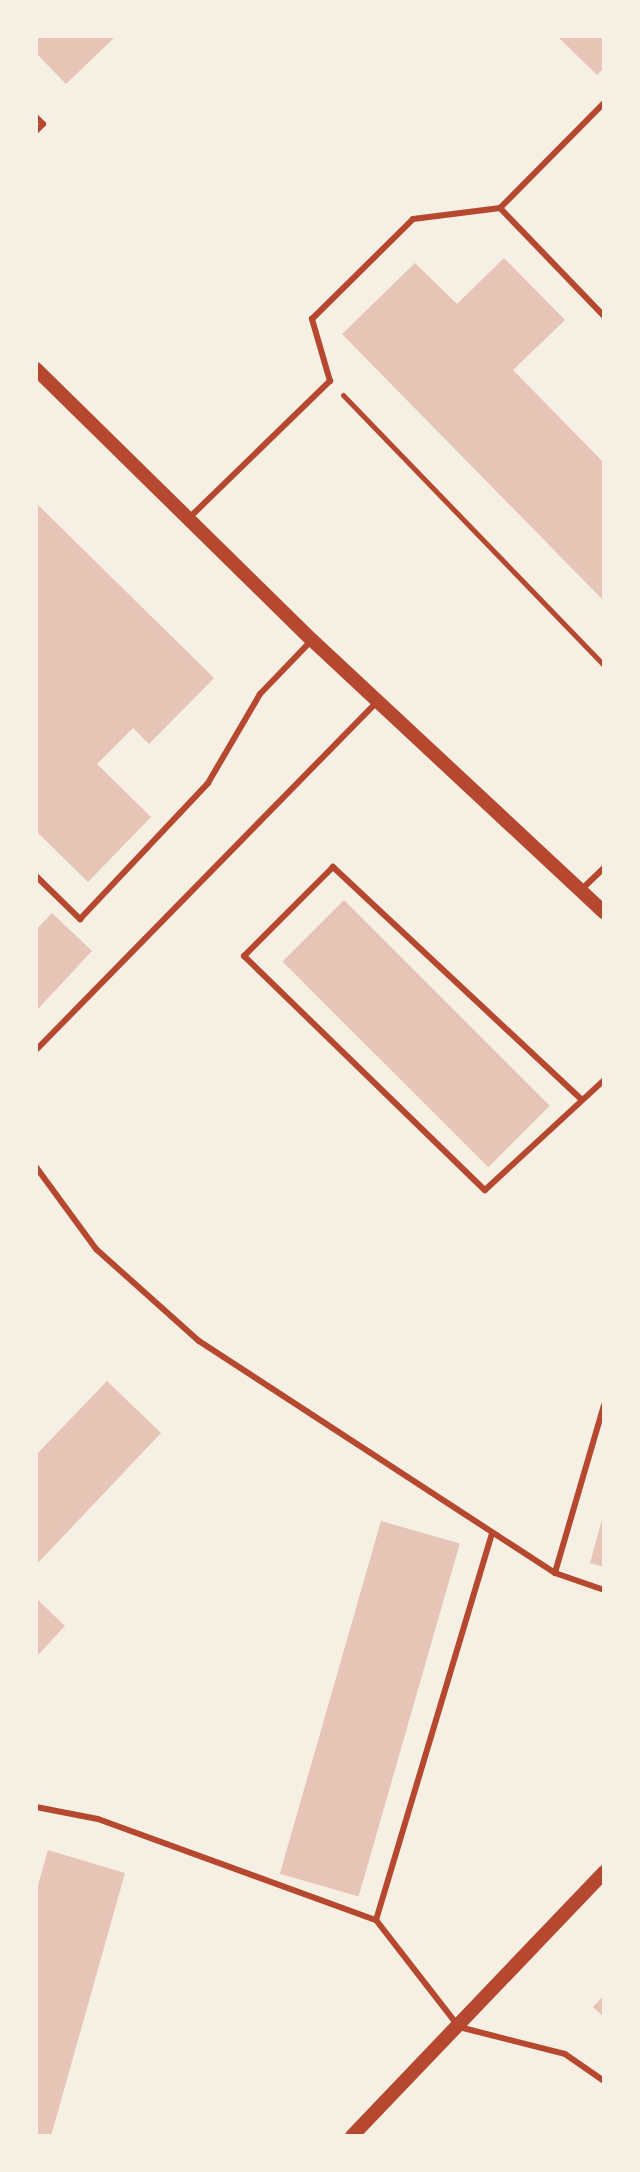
<!DOCTYPE html>
<style>
body{margin:0}
#map{position:relative;width:640px;height:2172px;overflow:hidden;background:#f6efe4;font-family:"Source Sans 3",sans-serif}
div>[style]{position:absolute}
[style*='--x']{left:calc(var(--x)*1px);top:calc(var(--y)*1px);width:calc(var(--w)*1px);rotate:calc(var(--a)*1deg)}
.building>*{inset:0;background:#e6c5b7;transform-origin:0 0}
.path>*{height:5px;margin:-2.5px;padding:0 2.5px;transform-origin:2.5px;border-radius:2.5px;background:#b5482f}
.service>*{height:6px;margin:-3px;padding:0 3px;transform-origin:3px;border-radius:3px;background:#b5482f}
.tertiary>*{height:14px;margin:-7px;padding:0 7px;transform-origin:7px;border-radius:7px;background:#b5482f}
span{translate:-50% -50%;white-space:nowrap;text-align:center;line-height:1.15;-webkit-text-stroke:7px #f6efe4;paint-order:stroke}
.frame{position:absolute;inset:0;border:38px solid #f6efe4;pointer-events:none}
</style>
<div id="map">
<div class="building">
<div style="clip-path:polygon(36px 36px,116px 36px,66px 84px,36px 53px)"></div>
<div style="clip-path:polygon(557px 36px,604px 36px,604px 68px,597px 75px)"></div>
<div style="clip-path:polygon(504px 258px,565px 320px,513px 370px,604px 463px,604px 601px,342px 334px,415px 263px,457px 304px)"></div>
<div style="clip-path:polygon(36px 503px,214px 678px,149px 744px,133px 728px,97px 764px,151px 817px,88px 882px,36px 831px)"></div>
<div style="left:344px;top:900px;width:291px;height:87px;rotate:45deg"></div>
<div style="clip-path:polygon(52px 913px,92px 951px,36px 1011px,36px 930px)"></div>
<div style="clip-path:polygon(107px 1381px,161px 1433px,36px 1565px,36px 1455px)"></div>
<div style="clip-path:polygon(603px 1516px,604px 1516px,604px 1567px,590px 1563px)"></div>
<div style="left:381px;top:1521px;width:82px;height:367px;rotate:16deg"></div>
<div style="clip-path:polygon(36px 1598px,65px 1626px,36px 1657px)"></div>
<div style="clip-path:polygon(48px 1850px,125px 1873px,51px 2136px,36px 2136px,36px 1892px)"></div>
<div style="clip-path:polygon(604px 1995px,604px 2017px,593px 2007px)"></div>
</div>
<div class="path">
<div style="--x:343;--y:395;--w:376;--a:46"></div>
</div>
<div class="service">
<div style="--x:36;--y:117;--w:10;--a:45"></div>
<div style="--x:43;--y:124;--w:10;--a:135"></div>
<div style="--x:500;--y:208;--w:148;--a:-45.3"></div>
<div style="--x:189;--y:518;--w:197;--a:-44.2"></div>
<div style="--x:330;--y:381;--w:65;--a:-106.2"></div>
<div style="--x:312;--y:319;--w:142;--a:-44.7"></div>
<div style="--x:413;--y:219;--w:88;--a:-7.2"></div>
<div style="--x:500;--y:208;--w:150;--a:46.1"></div>
<div style="--x:36;--y:876;--w:62;--a:44.3"></div>
<div style="--x:80;--y:919;--w:187;--a:-46.7"></div>
<div style="--x:208;--y:783;--w:103;--a:-59.7"></div>
<div style="--x:260;--y:694;--w:74;--a:-46.1"></div>
<div style="--x:581;--y:890;--w:32;--a:-44"></div>
<div style="--x:36;--y:1050;--w:487;--a:-45.6"></div>
<div style="--x:581;--y:1099;--w:340;--a:-136.9"></div>
<div style="--x:333;--y:867;--w:126;--a:135"></div>
<div style="--x:244;--y:956;--w:336;--a:44.2"></div>
<div style="--x:485;--y:1190;--w:162;--a:-42.7"></div>
<div style="--x:36;--y:1167;--w:102;--a:53.8"></div>
<div style="--x:96;--y:1249;--w:138;--a:41.8"></div>
<div style="--x:199;--y:1341;--w:425;--a:33.1"></div>
<div style="--x:604;--y:1405;--w:175;--a:106.3"></div>
<div style="--x:555;--y:1573;--w:52;--a:19.1"></div>
<div style="--x:36;--y:1807;--w:63;--a:11"></div>
<div style="--x:98;--y:1819;--w:296;--a:20"></div>
<div style="--x:376;--y:1920;--w:135;--a:52.2"></div>
<div style="--x:459;--y:2027;--w:109;--a:14.3"></div>
<div style="--x:565;--y:2054;--w:47;--a:34.7"></div>
<div style="--x:376;--y:1920;--w:404;--a:-73.3"></div>
</div>
<div class="tertiary">
<div style="--x:36;--y:369;--w:387;--a:44.5"></div>
<div style="--x:312;--y:640;--w:399;--a:43"></div>
<div style="--x:352;--y:2136;--w:365;--a:-46.3"></div>
</div>
<div class="frame"></div>
</div>
